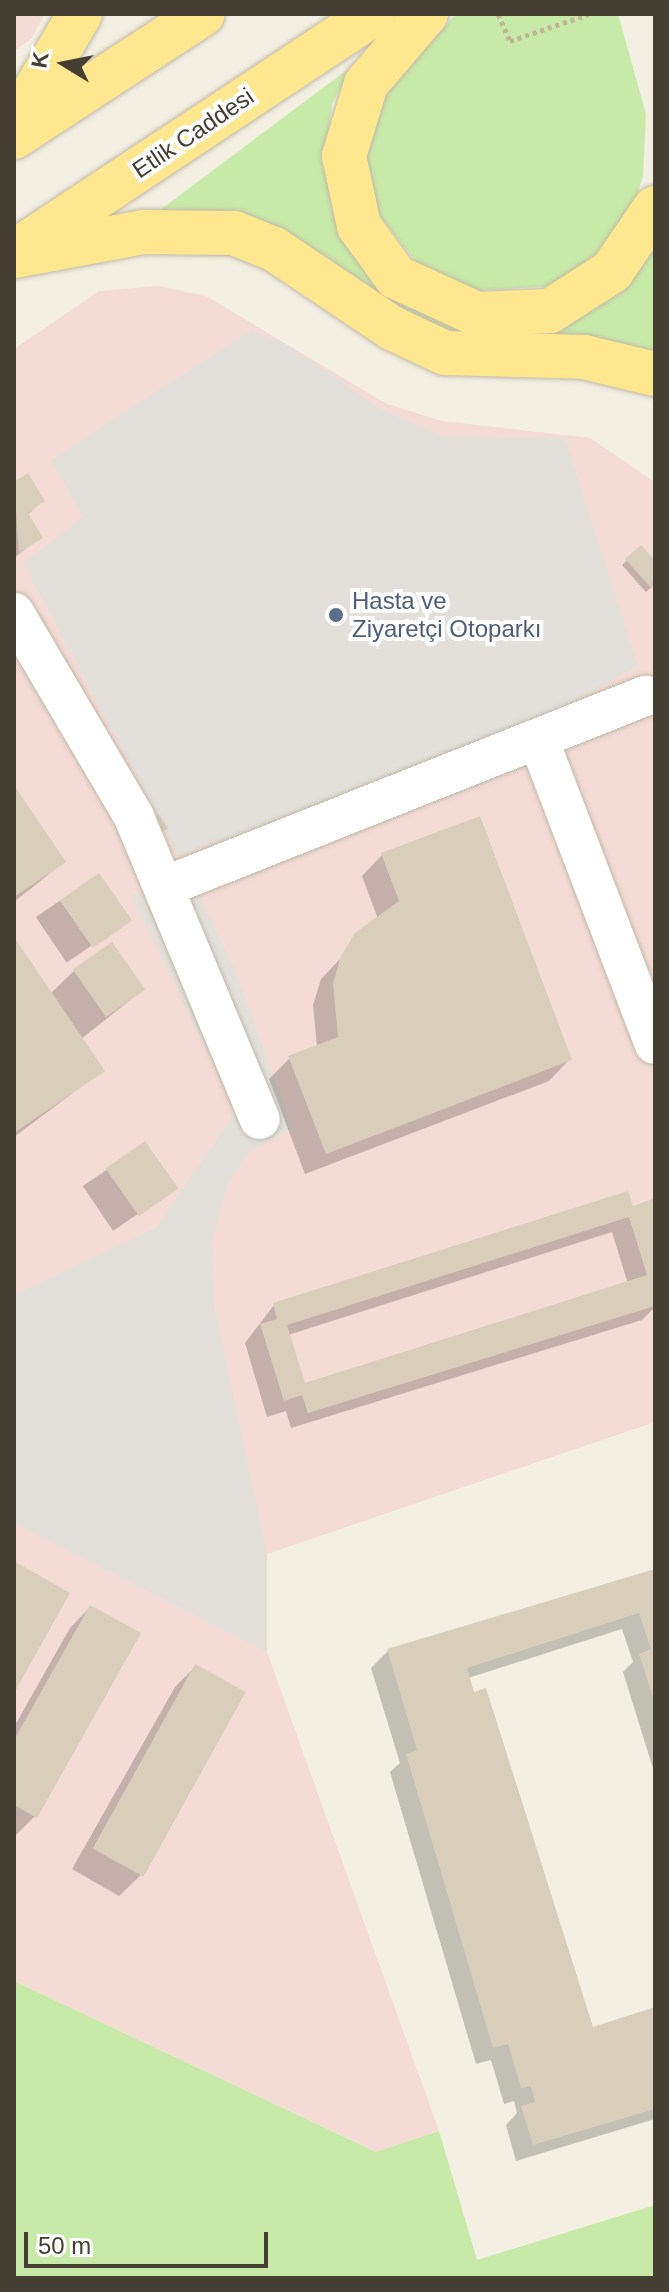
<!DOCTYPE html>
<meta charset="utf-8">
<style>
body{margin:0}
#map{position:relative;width:669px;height:2292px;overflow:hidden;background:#f3efe3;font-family:Helvetica,sans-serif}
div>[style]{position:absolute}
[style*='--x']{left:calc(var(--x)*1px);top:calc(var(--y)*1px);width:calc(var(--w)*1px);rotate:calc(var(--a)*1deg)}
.medical>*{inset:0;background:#f5dbd5}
.green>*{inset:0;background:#c8eaa8}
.parking>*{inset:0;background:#e3e0dc}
.shadow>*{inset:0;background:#0003;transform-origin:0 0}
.building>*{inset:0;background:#d8ceba;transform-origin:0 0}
.path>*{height:5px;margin-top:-2.5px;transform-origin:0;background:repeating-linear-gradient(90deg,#c1b595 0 4px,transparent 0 8px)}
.roads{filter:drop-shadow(0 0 2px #c1baa8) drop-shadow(0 0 2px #c1baa8)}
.minor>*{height:40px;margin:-20px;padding:0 20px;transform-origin:20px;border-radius:20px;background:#fff}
.major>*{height:44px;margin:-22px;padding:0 22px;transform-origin:22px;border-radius:22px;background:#ffe78f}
.dots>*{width:22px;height:22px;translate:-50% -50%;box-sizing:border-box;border:4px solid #fff;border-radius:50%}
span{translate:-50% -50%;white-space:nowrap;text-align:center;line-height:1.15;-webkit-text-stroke:8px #fff;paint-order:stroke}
.street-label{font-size:24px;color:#453f33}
.service-label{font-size:24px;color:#4e5e75}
.left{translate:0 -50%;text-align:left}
.frame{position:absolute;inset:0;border:16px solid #453f33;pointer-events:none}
.north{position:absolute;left:24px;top:24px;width:80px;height:80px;-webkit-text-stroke:6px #fff;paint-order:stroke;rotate:280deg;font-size:22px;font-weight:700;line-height:32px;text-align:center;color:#453f33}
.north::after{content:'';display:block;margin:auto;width:28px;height:36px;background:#453f33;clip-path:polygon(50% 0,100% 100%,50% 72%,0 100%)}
.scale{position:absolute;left:24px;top:2232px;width:244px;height:36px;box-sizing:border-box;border:4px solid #453f33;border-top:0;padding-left:10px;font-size:24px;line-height:28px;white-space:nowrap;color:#453f33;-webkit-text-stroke:6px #fff;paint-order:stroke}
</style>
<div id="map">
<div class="medical">
<div style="clip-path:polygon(14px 14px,44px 14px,32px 38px,14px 51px)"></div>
<div style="clip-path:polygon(159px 286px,206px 296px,387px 404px,442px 421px,590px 438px,655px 482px,655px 1422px,267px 1554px,267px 1652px,439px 2131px,377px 2152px,14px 1981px,14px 349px,99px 291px)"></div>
</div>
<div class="green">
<div style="clip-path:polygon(456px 14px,618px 14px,646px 114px,643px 175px,635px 204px,594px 261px,552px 286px,471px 291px,421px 268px,375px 210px,364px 156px,382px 97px)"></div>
<div style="clip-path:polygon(351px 67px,332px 104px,326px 150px,414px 308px,451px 324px,635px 276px,655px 247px,655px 352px,613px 342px,465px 340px,160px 210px)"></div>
<div style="clip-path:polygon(14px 1981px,376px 2152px,439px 2131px,477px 2260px,655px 2205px,655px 2278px,14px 2278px)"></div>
</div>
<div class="parking">
<div style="clip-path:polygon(251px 330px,286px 344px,384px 411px,442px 436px,565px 438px,638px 666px,523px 731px,179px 856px,23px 563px,83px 517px,51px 460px)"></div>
<div style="clip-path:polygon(195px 886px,235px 969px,292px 1128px,250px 1150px,228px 1184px,212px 1240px,214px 1305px,267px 1553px,267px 1652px,14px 1523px,14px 1295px,157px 1227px,236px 1111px,131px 895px)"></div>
</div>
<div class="shadow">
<div style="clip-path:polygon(27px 476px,43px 501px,27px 515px,41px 537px,14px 558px,14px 484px)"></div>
<div style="clip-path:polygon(640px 548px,655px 564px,655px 584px,646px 592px,622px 565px)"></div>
<div style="clip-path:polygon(14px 788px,64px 862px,14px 902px)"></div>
<div style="clip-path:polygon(382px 855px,569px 1060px,549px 1081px,305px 1174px,269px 1079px,290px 1058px,317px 1047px,313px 1005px,321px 979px,378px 919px,362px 876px)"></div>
<div style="left:98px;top:875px;width:55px;height:75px;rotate:56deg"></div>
<div style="clip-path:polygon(14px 941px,50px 994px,74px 971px,143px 990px,81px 1039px,102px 1071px,14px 1137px)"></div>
<div style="left:145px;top:1144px;width:54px;height:75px;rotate:56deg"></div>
<div style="clip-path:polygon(evenodd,632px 1208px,655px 1214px,655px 1307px,642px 1320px,291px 1428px,286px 1411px,267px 1417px,245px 1343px,274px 1305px,632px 1208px,612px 1232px,628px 1284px,304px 1386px,288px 1335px,612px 1232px)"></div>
<div style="clip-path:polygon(655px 1571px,655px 1775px,623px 1672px,633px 1662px,622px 1629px,468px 1678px,592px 2030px,655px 2009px,655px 2119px,516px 2161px,506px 2125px,517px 2113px,514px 2101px,504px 2104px,491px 2060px,476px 2064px,390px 1772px,400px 1763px,371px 1668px,388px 1651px)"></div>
<div style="clip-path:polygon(90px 1607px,35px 1816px,14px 1837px,14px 1727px,70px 1628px)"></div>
<div style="clip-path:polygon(195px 1667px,140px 1876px,119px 1896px,72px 1869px,175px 1687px)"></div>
</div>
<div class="building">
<div style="clip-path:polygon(28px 473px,45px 501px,28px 513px,43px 538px,19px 553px,14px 482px)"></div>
<div style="clip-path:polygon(641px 545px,655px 561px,652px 589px,625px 559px)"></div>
<div style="clip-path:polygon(14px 785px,66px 862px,14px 897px)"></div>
<div style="left:159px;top:814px;width:17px;height:16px;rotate:57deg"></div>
<div style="clip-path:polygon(480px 816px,572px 1060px,326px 1154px,288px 1056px,338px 1037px,333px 983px,341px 956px,355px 933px,399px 901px,381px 853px)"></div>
<div style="left:99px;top:873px;width:58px;height:48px;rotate:55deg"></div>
<div style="clip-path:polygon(14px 937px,105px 1071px,14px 1133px)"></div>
<div style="left:112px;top:942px;width:58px;height:48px;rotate:55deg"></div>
<div style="left:145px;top:1141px;width:58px;height:48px;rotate:55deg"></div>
<div style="clip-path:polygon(evenodd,628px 1191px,633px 1206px,653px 1199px,655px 1207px,655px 1306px,308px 1413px,302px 1395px,284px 1401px,260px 1324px,277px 1319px,273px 1303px,628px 1191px,629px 1217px,647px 1275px,305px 1383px,287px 1325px,629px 1217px)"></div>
<div style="clip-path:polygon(14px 1561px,70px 1593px,14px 1693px)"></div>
<div style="clip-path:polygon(655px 1569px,655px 1703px,639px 1654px,651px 1649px,639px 1613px,467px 1668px,474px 1692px,486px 1688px,593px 2027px,655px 2007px,655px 2109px,533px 2145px,521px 2106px,535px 2102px,531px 2086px,521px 2088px,508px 2044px,493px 2048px,406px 1754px,417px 1750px,387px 1649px)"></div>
<div style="clip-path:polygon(90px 1605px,141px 1633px,37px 1818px,14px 1805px,14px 1740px)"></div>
<div style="left:195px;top:1664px;width:58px;height:211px;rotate:29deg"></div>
</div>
<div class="path">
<div style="--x:498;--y:14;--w:30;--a:66"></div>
<div style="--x:510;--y:41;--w:83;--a:-18.9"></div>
</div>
<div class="roads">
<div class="minor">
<div style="--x:14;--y:613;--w:237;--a:59.5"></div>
<div style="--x:134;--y:817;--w:327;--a:67.4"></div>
<div style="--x:539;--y:741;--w:324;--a:69.1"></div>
<div style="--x:164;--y:887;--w:518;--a:-21.66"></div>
</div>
<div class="major">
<div style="--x:426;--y:14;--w:92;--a:130.6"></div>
<div style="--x:366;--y:84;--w:75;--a:107"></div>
<div style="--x:344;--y:156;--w:72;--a:77.9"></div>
<div style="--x:359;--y:226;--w:63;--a:54"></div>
<div style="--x:396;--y:277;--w:89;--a:24.6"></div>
<div style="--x:477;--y:314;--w:73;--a:-2.4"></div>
<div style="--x:550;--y:311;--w:74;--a:-32.8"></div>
<div style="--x:612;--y:271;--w:76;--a:-55.7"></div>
<div style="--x:14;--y:126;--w:130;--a:-59.5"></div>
<div style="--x:14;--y:137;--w:225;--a:-33.1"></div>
<div style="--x:26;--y:244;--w:416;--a:-33.5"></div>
<div style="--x:14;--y:256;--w:131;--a:-10.5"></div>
<div style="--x:143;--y:232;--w:91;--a:0.6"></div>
<div style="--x:234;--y:233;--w:43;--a:21.8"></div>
<div style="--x:274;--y:249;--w:142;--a:33.8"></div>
<div style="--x:392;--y:328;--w:59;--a:25.3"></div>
<div style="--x:445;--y:353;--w:139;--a:1.6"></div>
<div style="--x:584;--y:357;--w:73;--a:13.5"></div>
</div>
</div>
<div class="dots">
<div style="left:336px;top:615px;background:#5c6f8a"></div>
</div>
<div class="street-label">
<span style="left:193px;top:133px;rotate:-34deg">Etlik Caddesi</span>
</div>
<div class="service-label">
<span class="left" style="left:352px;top:615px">Hasta ve<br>Ziyaretçi Otoparkı</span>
</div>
<div class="frame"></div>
<div class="north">K</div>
<div class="scale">50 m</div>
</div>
